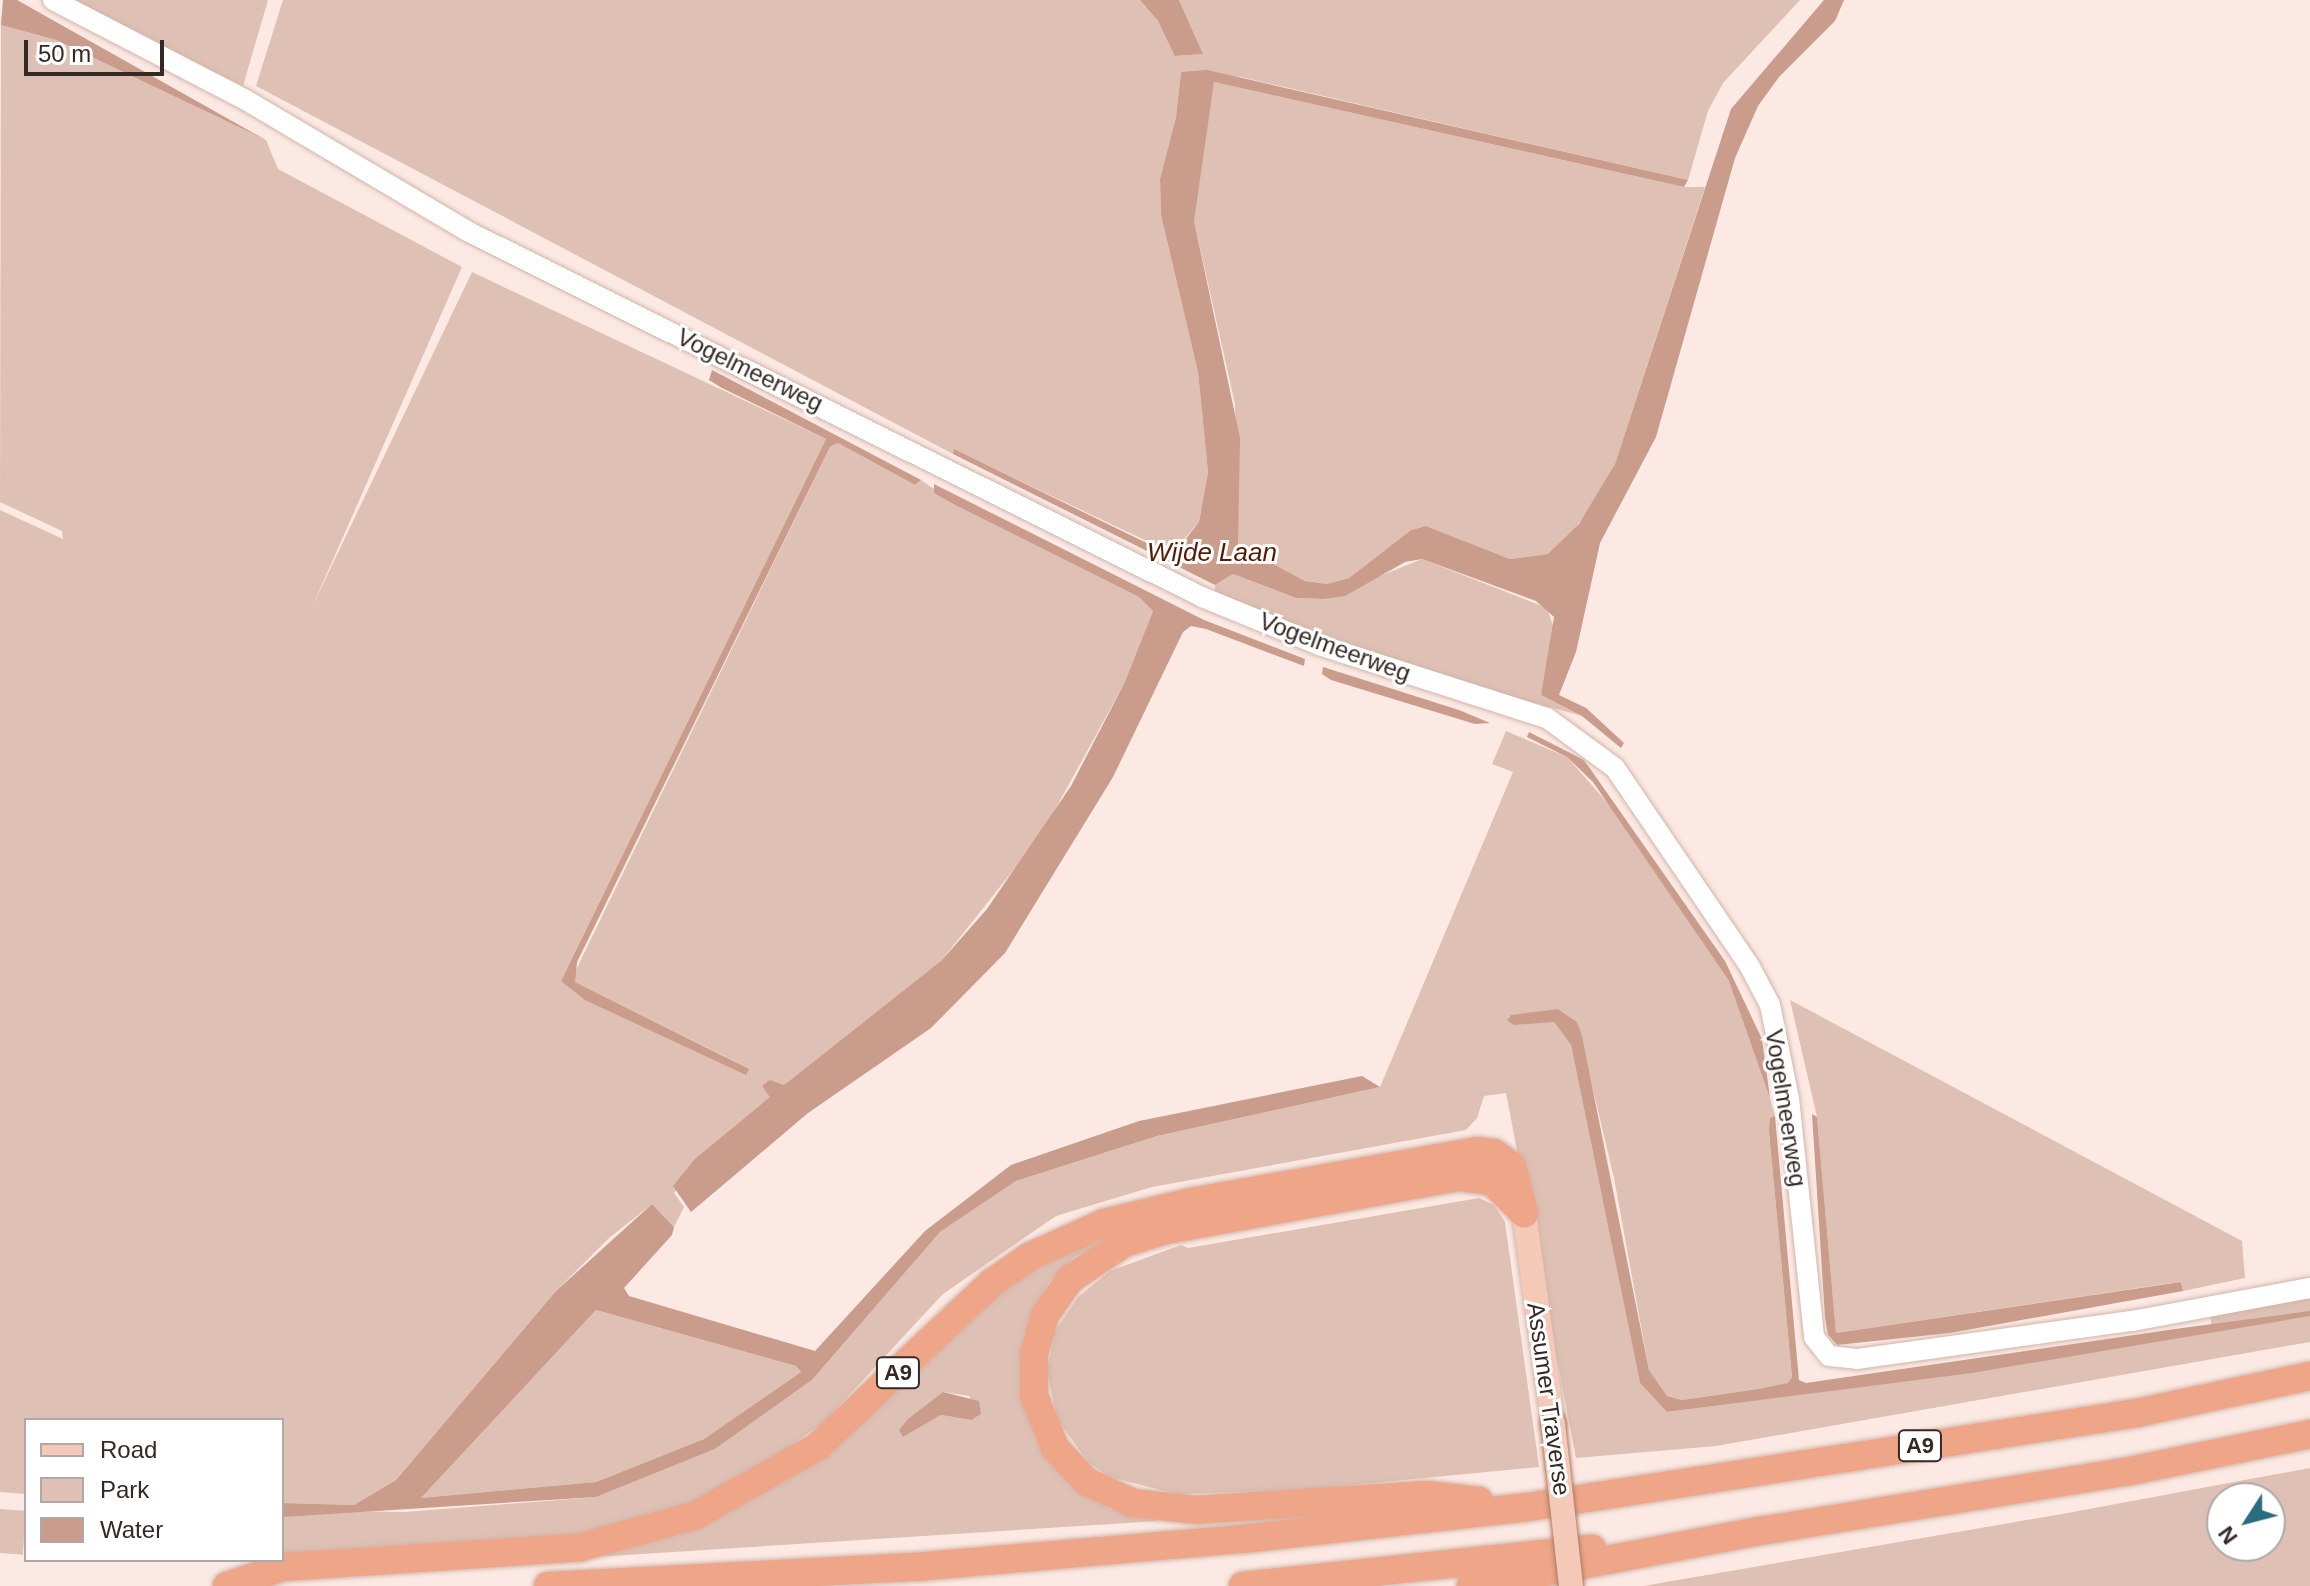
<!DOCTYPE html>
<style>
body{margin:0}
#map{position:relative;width:2310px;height:1586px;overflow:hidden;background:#fce9e3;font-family:Helvetica,sans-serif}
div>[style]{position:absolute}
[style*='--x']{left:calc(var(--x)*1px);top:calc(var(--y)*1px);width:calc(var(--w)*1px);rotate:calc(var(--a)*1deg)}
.green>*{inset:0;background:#dfc0b4;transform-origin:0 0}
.water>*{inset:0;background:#c99c8b}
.roads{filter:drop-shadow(0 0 2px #d2b5aa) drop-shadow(0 0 2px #d2b5aa)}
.minor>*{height:20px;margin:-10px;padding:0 10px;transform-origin:10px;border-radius:10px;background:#fff}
.major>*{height:24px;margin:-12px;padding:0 12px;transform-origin:12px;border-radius:12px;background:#f5c9b8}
.highway>*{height:28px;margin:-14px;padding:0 14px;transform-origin:14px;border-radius:14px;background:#efa588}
.bridges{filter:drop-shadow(0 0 2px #ae7a65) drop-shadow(0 0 2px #ae7a65)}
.major-bridge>*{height:24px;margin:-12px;padding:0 12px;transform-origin:12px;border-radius:12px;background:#f5c9b8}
span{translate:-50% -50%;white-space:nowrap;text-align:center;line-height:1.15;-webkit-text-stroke:6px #fff;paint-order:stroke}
.shield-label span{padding:2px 6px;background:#fff;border:2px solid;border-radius:6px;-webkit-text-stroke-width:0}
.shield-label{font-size:22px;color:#342925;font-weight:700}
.street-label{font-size:24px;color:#342925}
.water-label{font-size:26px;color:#541c03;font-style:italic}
.legend{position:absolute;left:24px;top:1418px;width:260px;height:144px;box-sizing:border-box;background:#fff;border:2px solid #aea9a8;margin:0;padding:10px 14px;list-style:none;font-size:24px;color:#342925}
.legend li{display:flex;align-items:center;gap:16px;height:40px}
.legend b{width:40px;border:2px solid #aea9a8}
.north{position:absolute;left:2206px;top:1482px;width:80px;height:80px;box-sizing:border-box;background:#fff;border:2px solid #aea9a8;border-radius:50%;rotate:234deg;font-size:22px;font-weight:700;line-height:32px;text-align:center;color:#342925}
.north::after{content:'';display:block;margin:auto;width:28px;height:36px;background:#2c6c81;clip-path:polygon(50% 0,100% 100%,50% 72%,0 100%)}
.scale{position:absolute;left:24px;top:40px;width:140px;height:36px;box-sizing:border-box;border:4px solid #342925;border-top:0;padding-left:10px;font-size:24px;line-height:28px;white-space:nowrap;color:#342925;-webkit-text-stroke:6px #fff;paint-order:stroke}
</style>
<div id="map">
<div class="green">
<div style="clip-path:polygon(69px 0,268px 0,243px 86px)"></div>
<div style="clip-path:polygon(283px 0,1140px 0,1158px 21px,1176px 56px,1203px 54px,1179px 0,1800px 0,1723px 83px,1708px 111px,1688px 180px,1241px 77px,1181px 72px,1176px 117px,1160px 179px,1161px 215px,1198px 372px,1208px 472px,1199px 522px,1172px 553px,955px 450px,953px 454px,256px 86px)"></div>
<div style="clip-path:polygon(1px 25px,56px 40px,266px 140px,278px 169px,462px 267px,313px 605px,472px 272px,826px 439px,561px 981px,744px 1066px,575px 982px,573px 976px,830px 447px,838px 443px,915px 485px,921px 480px,961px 508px,1139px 597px,1153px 611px,1124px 684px,1041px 835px,942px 960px,784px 1085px,762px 1085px,771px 1097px,674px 1193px,684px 1207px,674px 1227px,652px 1204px,609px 1238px,556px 1291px,396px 1480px,354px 1505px,282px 1503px,282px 1420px,26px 1420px,26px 1494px,0 1492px,0 510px,63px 539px,62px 531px,0 502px)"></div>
<div style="clip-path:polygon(1214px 82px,1684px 187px,1705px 187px,1615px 464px,1599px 496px,1563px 545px,1548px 554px,1510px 559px,1426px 526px,1411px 530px,1349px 578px,1327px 584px,1305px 581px,1238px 545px,1235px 404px,1194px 221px,1196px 179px)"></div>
<div style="clip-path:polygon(1422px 559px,1547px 608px,1554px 629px,1541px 695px,1582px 716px,1452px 680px,1215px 596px,1215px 585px,1233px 574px,1296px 598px,1323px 599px)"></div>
<div style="clip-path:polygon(1506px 731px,1567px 757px,1611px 807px,1729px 981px,1754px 1040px,1775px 1116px,1769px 1133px,1792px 1377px,1789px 1383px,1758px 1389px,1682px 1400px,1667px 1396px,1649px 1370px,1614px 1178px,1577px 1022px,1558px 1009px,1507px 1017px,1554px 1022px,1571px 1045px,1640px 1383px,1667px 1412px,1994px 1369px,2212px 1332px,2210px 1309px,2310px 1294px,2310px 1342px,1716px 1446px,1576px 1458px,1506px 1093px,1484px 1096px,1477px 1118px,1466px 1130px,1152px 1187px,1056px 1216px,943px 1294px,824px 1422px,751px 1474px,690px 1505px,586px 1534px,282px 1556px,282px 1510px,405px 1512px,596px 1497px,715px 1449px,812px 1380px,940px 1232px,1016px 1181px,1157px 1136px,1380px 1087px,1513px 772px,1492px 764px)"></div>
<div style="clip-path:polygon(1790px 1000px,2242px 1241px,2245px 1278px,2183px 1291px,2181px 1282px,2158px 1285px,1836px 1333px,1817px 1117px)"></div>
<div style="clip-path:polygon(1479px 1198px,1494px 1205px,1505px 1222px,1539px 1467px,1299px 1490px,1176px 1494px,1110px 1477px,1088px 1462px,1057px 1419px,1047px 1371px,1055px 1331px,1078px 1297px,1110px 1271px,1181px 1245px,1188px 1248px)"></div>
<div style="clip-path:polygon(evenodd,1117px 1234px,1073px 1258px,1048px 1283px,1024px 1336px,1022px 1394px,1034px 1436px,1069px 1484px,1112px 1510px,1158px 1521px,563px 1559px,723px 1514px,790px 1479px,831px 1449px,1016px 1275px,1117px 1234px,943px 1392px,970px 1396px,971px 1420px,941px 1415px,903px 1437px,943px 1392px)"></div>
<div style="clip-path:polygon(596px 1310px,796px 1366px,801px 1372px,704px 1439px,596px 1482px,421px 1498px)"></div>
<div style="clip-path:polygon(evenodd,2310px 1468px,2310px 1586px,1643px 1586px,2062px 1514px,2310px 1468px,2222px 1498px,2270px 1498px,2270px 1546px,2222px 1546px,2222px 1498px)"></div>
<div style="left:0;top:1509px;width:26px;height:44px;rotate:4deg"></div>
</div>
<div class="water">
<div style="clip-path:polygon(3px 0,17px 0,266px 140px,56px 40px,1px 25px)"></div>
<div style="clip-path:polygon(1140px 0,1179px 0,1203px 54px,1175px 56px,1158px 21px)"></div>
<div style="clip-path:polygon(1824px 0,1844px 0,1835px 21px,1779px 77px,1758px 106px,1735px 158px,1656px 437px,1600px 543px,1576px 652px,1559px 695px,1586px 708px,1624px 743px,1621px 748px,1582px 716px,1541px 695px,1554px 617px,1536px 601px,1422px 559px,1405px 562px,1345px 596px,1323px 599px,1296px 598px,1233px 574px,1215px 585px,953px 454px,954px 449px,1163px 551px,1178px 549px,1199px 522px,1208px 472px,1198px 372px,1161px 215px,1160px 179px,1176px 117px,1181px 72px,1207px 70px,1688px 180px,1684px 187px,1214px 82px,1194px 221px,1240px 438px,1238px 545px,1305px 581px,1327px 584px,1349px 578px,1411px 530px,1426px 526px,1510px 559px,1548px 554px,1579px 524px,1615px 464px,1731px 109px)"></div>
<div style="clip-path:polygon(712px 370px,921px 480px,915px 485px,838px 443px,830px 447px,577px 962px,575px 982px,749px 1069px,746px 1075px,585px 1000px,561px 981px,826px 439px,722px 388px,709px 380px)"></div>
<div style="clip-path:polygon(934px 484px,1204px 620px,1305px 659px,1304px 666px,1206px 629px,1191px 626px,1183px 632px,1113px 777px,1005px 953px,931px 1028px,808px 1113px,691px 1212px,673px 1186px,695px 1159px,770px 1097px,762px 1086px,770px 1080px,784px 1085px,942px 960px,987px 909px,1071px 786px,1124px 684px,1153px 611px,1139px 597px,961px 508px,934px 493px)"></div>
<div style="clip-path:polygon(1323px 667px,1459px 710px,1490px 723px,1475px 724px,1331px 680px,1322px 674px)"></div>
<div style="clip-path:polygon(1529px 732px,1584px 760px,1725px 961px,1762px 1039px,1770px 1098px,1729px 981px,1593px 782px,1567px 757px,1527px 737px)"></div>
<div style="clip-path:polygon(1558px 1009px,1577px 1022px,1582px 1036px,1649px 1370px,1667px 1396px,1682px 1400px,1758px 1389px,1788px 1383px,1792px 1377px,1769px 1132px,1770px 1118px,1775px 1116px,1799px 1380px,1806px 1383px,2175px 1329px,2310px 1311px,2310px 1316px,1972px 1373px,1667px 1412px,1640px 1383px,1571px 1045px,1554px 1022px,1514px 1025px,1507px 1020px,1511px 1015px)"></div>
<div style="clip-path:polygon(evenodd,1362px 1076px,1380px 1087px,1157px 1136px,1016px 1181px,940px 1232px,812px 1380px,715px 1449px,596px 1497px,282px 1517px,282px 1503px,354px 1505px,396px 1480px,556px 1291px,652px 1204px,674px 1227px,672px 1235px,624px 1288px,629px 1296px,815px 1351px,925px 1231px,1011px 1165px,1139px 1121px,1362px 1076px,596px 1310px,796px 1366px,801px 1372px,704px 1439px,596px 1482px,421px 1498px,596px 1310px)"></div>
<div style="clip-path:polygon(1812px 1114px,1817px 1117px,1836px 1333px,2181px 1282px,2183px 1291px,1950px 1333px,1837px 1345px,1828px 1335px,1825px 1318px)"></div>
<div style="clip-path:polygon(943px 1392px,979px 1401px,981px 1414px,971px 1420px,941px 1415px,903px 1437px,899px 1430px,908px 1419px)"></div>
</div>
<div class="roads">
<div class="minor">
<div style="--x:53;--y:0;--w:215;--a:27.4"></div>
<div style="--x:244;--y:99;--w:259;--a:30.6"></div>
<div style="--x:467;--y:231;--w:821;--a:26.47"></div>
<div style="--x:1202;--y:597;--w:126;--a:22.3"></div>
<div style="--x:1319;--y:645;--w:239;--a:17.8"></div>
<div style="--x:1547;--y:718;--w:84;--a:36.3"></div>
<div style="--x:1615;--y:768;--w:240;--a:55.8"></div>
<div style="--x:1750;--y:967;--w:43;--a:62.2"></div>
<div style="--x:1770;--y:1005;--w:95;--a:78.5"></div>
<div style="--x:1789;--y:1098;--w:240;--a:84"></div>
<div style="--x:1814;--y:1337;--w:24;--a:52"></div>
<div style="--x:1829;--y:1356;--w:28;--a:6"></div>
<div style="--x:1857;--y:1359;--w:278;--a:-7.9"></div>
<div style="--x:2132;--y:1321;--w:181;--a:-10.5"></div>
</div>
<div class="major">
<div style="--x:1524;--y:1213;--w:212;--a:82.1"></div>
</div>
<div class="highway">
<div style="--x:1479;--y:1501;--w:53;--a:-173.5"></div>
<div style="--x:1426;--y:1495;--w:229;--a:176.3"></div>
<div style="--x:1197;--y:1510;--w:64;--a:-173.8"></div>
<div style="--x:1133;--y:1503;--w:51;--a:-155.5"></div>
<div style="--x:1087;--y:1482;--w:47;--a:-133.3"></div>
<div style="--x:1055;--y:1448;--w:56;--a:-112"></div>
<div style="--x:1034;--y:1396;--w:42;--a:-90"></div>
<div style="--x:1034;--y:1354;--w:41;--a:-74.2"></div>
<div style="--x:1045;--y:1315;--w:44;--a:-55.2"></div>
<div style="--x:1070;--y:1279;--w:65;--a:-33.7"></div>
<div style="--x:1124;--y:1243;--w:44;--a:-17.2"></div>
<div style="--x:1166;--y:1230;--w:298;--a:-10.3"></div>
<div style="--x:1459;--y:1177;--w:33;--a:7"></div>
<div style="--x:1492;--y:1181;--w:45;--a:45"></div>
<div style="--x:227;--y:1586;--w:59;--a:-18.7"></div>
<div style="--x:283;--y:1567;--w:299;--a:-3.8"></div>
<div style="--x:581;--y:1547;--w:119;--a:-15.5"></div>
<div style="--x:696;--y:1515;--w:139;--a:-29.3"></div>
<div style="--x:817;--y:1447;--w:241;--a:-43.2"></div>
<div style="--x:993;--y:1282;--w:44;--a:-34.8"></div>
<div style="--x:1029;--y:1257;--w:82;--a:-24.4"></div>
<div style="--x:1104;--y:1223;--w:89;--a:-13.6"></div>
<div style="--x:1191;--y:1202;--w:291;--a:-10.1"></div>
<div style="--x:1477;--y:1151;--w:17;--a:7"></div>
<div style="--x:1494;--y:1153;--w:22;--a:36"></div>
<div style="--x:1512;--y:1166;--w:49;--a:75.7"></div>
<div style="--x:548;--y:1586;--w:379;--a:-3"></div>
<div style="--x:926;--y:1566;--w:318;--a:-4.9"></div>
<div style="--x:1243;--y:1539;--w:287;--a:-6.4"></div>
<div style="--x:1528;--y:1507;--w:616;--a:-8.77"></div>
<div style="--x:2137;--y:1413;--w:177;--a:-12.1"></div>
<div style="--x:1243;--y:1586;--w:351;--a:-6.1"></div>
<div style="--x:1471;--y:1586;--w:294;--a:-10.8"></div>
<div style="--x:1760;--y:1531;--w:380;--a:-9.2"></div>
<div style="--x:2135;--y:1470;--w:179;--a:-11.6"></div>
</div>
</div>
<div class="bridges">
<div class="major-bridge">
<div style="--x:1553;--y:1423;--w:164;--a:83.7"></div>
</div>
</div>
<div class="shield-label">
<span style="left:898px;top:1373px">A9</span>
<span style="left:1920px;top:1446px">A9</span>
</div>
<div class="street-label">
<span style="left:750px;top:370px;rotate:26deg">Vogelmeerweg</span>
<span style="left:1335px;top:647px;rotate:20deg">Vogelmeerweg</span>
<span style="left:1786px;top:1108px;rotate:81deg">Vogelmeerweg</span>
<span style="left:1549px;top:1399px;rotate:82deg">Assumer Traverse</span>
</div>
<div class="water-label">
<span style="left:1212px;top:553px">Wijde Laan</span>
</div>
<ul class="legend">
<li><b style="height:10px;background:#f5c9b8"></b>Road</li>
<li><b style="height:22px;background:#dfc0b4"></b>Park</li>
<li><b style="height:22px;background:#c99c8b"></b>Water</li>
</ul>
<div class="north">N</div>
<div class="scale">50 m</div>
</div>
